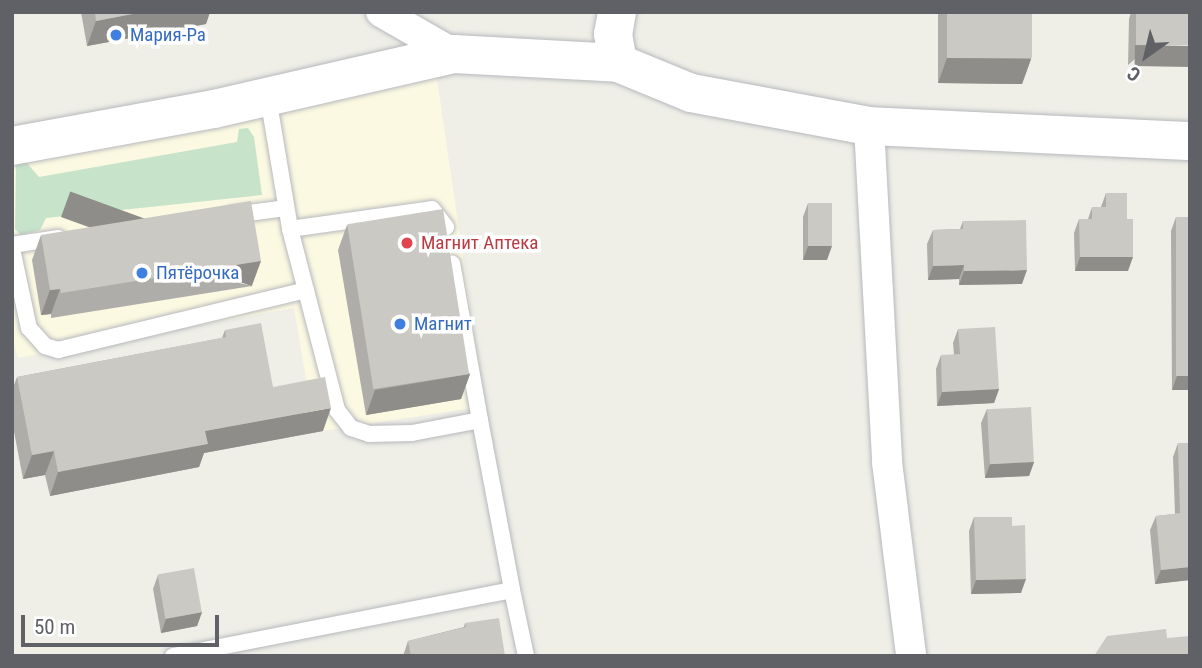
<!DOCTYPE html>
<meta charset="utf-8">
<style>
body{margin:0}
#map{position:relative;width:1202px;height:668px;overflow:hidden;background:#efefe8;font-family:"Roboto Condensed",sans-serif}
div>[style]{position:absolute}
[style*='--x']{left:calc(var(--x)*1px);top:calc(var(--y)*1px);width:calc(var(--w)*1px);rotate:calc(var(--a)*1deg)}
.commercial>*{inset:0;background:#fbf9e1}
.green>*{inset:0;background:#c7e4cb}
.roads{filter:drop-shadow(0 0 2px #b7b8bd) drop-shadow(0 0 2px #b7b8bd)}
.lane>*{height:16px;margin:-8px;padding:0 8px;transform-origin:8px;border-radius:8px;background:#fff}
.street>*{height:30px;margin:-15px;padding:0 15px;transform-origin:15px;border-radius:15px;background:#fff}
.secondary>*{height:38px;margin:-19px;padding:0 19px;transform-origin:19px;border-radius:19px;background:#fff}
.wall>*{inset:0;background:#afada9}
.shaded-wall>*{inset:0;background:#8e8d89;transform-origin:0 0}
.building>*{inset:0;background:#cbc9c4;transform-origin:0 0}
.dots>*{width:19px;height:19px;translate:-50% -50%;box-sizing:border-box;border:4px solid #fff;border-radius:50%}
span{translate:-50% -50%;white-space:nowrap;text-align:center;line-height:1.15;-webkit-text-stroke:7px #fff;paint-order:stroke}
.shop-label{font-size:19px;color:#366cbe}
.left{translate:0 -50%;text-align:left}
.health-label{font-size:19px;color:#be3a42}
.frame{position:absolute;inset:0;border:14px solid #5f6166;pointer-events:none}
.north{position:absolute;left:1111px;top:21px;width:70px;height:70px;-webkit-text-stroke:5px #fff;paint-order:stroke;rotate:214deg;font-size:19px;font-weight:700;line-height:28px;text-align:center;color:#5f6166}
.north::after{content:'';display:block;margin:auto;width:24px;height:32px;background:#5f6166;clip-path:polygon(50% 0,100% 100%,50% 72%,0 100%)}
.scale{position:absolute;left:21px;top:615px;width:198px;height:32px;box-sizing:border-box;border:4px solid #5f6166;border-top:0;padding-left:9px;font-size:21px;line-height:24px;white-space:nowrap;color:#5f6166;-webkit-text-stroke:5px #fff;paint-order:stroke}
</style>
<div id="map">
<div class="commercial">
<div style="clip-path:polygon(434px 59px,485px 406px,315px 432px,294px 308px,18px 358px,12px 336px,12px 146px)"></div>
</div>
<div class="green">
<div style="clip-path:polygon(248px 128px,254px 137px,262px 195px,46px 218px,40px 230px,21px 235px,15px 229px,16px 165px,26px 162px,39px 177px,237px 142px,239px 129px)"></div>
</div>
<div class="roads">
<div class="lane">
<div style="--x:268;--y:97;--w:134;--a:80.5"></div>
<div style="--x:290;--y:229;--w:187;--a:75.4"></div>
<div style="--x:337;--y:410;--w:23;--a:52"></div>
<div style="--x:351;--y:428;--w:19;--a:18"></div>
<div style="--x:369;--y:434;--w:43;--a:-1.3"></div>
<div style="--x:412;--y:433;--w:69;--a:-10.8"></div>
<div style="--x:480;--y:420;--w:159;--a:-100.1"></div>
<div style="--x:233;--y:215;--w:53;--a:-7.5"></div>
<div style="--x:290;--y:229;--w:143;--a:-8"></div>
<div style="--x:432;--y:209;--w:23;--a:52"></div>
<div style="--x:12;--y:245;--w:47;--a:-8.7"></div>
<div style="--x:12;--y:249;--w:81;--a:77.9"></div>
<div style="--x:29;--y:328;--w:24;--a:48"></div>
<div style="--x:45;--y:346;--w:14;--a:17"></div>
<div style="--x:58;--y:350;--w:255;--a:-13.6"></div>
<div style="--x:480;--y:420;--w:173;--a:79.3"></div>
<div style="--x:173;--y:656;--w:345;--a:-11"></div>
<div style="--x:512;--y:590;--w:67;--a:78"></div>
</div>
<div class="street">
<div style="--x:381;--y:12;--w:84;--a:29.9"></div>
<div style="--x:869;--y:126;--w:336;--a:86.9"></div>
<div style="--x:887;--y:462;--w:195;--a:82.9"></div>
</div>
<div class="secondary">
<div style="--x:617;--y:12;--w:22;--a:100"></div>
<div style="--x:613;--y:34;--w:29;--a:80"></div>
<div style="--x:12;--y:146;--w:205;--a:-10.4"></div>
<div style="--x:214;--y:109;--w:246;--a:-12.9"></div>
<div style="--x:454;--y:54;--w:164;--a:3.1"></div>
<div style="--x:618;--y:63;--w:79;--a:22.3"></div>
<div style="--x:691;--y:93;--w:181;--a:10.5"></div>
<div style="--x:869;--y:126;--w:321;--a:2.7"></div>
</div>
</div>
<div class="wall">
<div style="clip-path:polygon(81px 12px,210px 12px,206px 24px,87px 46px)"></div>
<div style="clip-path:polygon(938px 12px,1032px 12px,1031px 59px,1022px 84px,938px 83px)"></div>
<div style="clip-path:polygon(1131px 12px,1190px 12px,1128px 65px,1129px 19px)"></div>
<div style="clip-path:polygon(1106px 193px,1128px 271px,1075px 271px,1074px 233px,1079px 219px,1088px 219px,1092px 207px,1101px 207px)"></div>
<div style="clip-path:polygon(808px 203px,827px 260px,803px 260px,803px 217px)"></div>
<div style="clip-path:polygon(1176px 217px,1190px 390px,1172px 390px,1171px 231px)"></div>
<div style="clip-path:polygon(963px 221px,1022px 284px,959px 285px,959px 279px,928px 280px,927px 244px,933px 230px,960px 229px)"></div>
<div style="clip-path:polygon(347px 225px,470px 374px,461px 399px,366px 415px,338px 250px)"></div>
<div style="clip-path:polygon(41px 235px,252px 286px,51px 318px,51px 314px,41px 315px,32px 260px)"></div>
<div style="clip-path:polygon(958px 329px,999px 389px,994px 403px,937px 406px,936px 369px,941px 355px,954px 355px,953px 343px)"></div>
<div style="clip-path:polygon(225px 330px,273px 387px,323px 431px,204px 453px,199px 467px,50px 496px,45px 475px,23px 479px,12px 421px,12px 390px,17px 377px,222px 338px)"></div>
<div style="clip-path:polygon(987px 409px,1034px 462px,1029px 476px,985px 478px,981px 423px)"></div>
<div style="clip-path:polygon(1178px 443px,1190px 580px,1155px 584px,1150px 530px,1156px 516px,1175px 514px,1173px 457px)"></div>
<div style="clip-path:polygon(974px 517px,1012px 526px,1021px 593px,971px 594px,969px 531px)"></div>
<div style="clip-path:polygon(158px 575px,202px 612px,197px 626px,161px 633px,153px 589px)"></div>
<div style="clip-path:polygon(465px 623px,505px 656px,403px 656px,408px 641px,464px 627px)"></div>
</div>
<div class="shaded-wall">
<div style="clip-path:polygon(143px 12px,210px 12px,206px 24px,87px 46px,96px 21px)"></div>
<div style="left:1135px;top:45px;width:55px;height:21px;rotate:1deg"></div>
<div style="clip-path:polygon(947px 58px,1031px 59px,1022px 84px,938px 83px)"></div>
<div style="clip-path:polygon(808px 246px,832px 246px,827px 260px,803px 260px)"></div>
<div style="clip-path:polygon(1080px 257px,1133px 257px,1128px 271px,1075px 271px)"></div>
<div style="left:261px;top:261px;width:27px;height:203px;rotate:110deg"></div>
<div style="clip-path:polygon(964px 265px,959px 279px,928px 280px,933px 266px)"></div>
<div style="clip-path:polygon(1027px 270px,1022px 284px,959px 285px,964px 271px)"></div>
<div style="clip-path:polygon(60px 289px,51px 314px,41px 315px,50px 290px)"></div>
<div style="clip-path:polygon(470px 374px,461px 399px,366px 415px,375px 390px)"></div>
<div style="clip-path:polygon(1177px 376px,1190px 376px,1190px 390px,1172px 390px)"></div>
<div style="clip-path:polygon(999px 389px,994px 403px,937px 406px,942px 392px)"></div>
<div style="clip-path:polygon(331px 408px,323px 431px,204px 453px,199px 467px,50px 496px,58px 472px,205px 431px)"></div>
<div style="clip-path:polygon(54px 451px,45px 475px,23px 479px,32px 455px)"></div>
<div style="clip-path:polygon(1034px 462px,1029px 476px,985px 478px,990px 464px)"></div>
<div style="clip-path:polygon(1190px 567px,1190px 580px,1155px 584px,1161px 570px)"></div>
<div style="clip-path:polygon(1026px 579px,1021px 593px,971px 594px,976px 580px)"></div>
<div style="clip-path:polygon(202px 612px,197px 626px,161px 633px,166px 619px)"></div>
</div>
<div class="building">
<div style="clip-path:polygon(95px 12px,143px 12px,96px 21px)"></div>
<div style="left:947px;top:12px;width:85px;height:46px"></div>
<div style="left:1136px;top:12px;width:54px;height:33px"></div>
<div style="clip-path:polygon(1106px 193px,1127px 193px,1127px 219px,1133px 219px,1133px 257px,1080px 257px,1079px 219px,1092px 219px,1092px 207px,1106px 207px)"></div>
<div style="clip-path:polygon(251px 201px,261px 261px,61px 293px,60px 289px,50px 290px,41px 235px)"></div>
<div style="left:808px;top:203px;width:24px;height:43px"></div>
<div style="left:443px;top:209px;width:167px;height:97px;rotate:81deg"></div>
<div style="left:1176px;top:217px;width:14px;height:159px"></div>
<div style="clip-path:polygon(1026px 220px,1027px 270px,964px 271px,964px 265px,933px 266px,933px 230px,963px 229px,963px 221px)"></div>
<div style="clip-path:polygon(261px 323px,273px 387px,325px 377px,331px 408px,205px 431px,208px 444px,58px 472px,54px 451px,32px 455px,17px 377px,226px 337px,225px 330px)"></div>
<div style="clip-path:polygon(995px 327px,999px 389px,942px 392px,941px 355px,960px 354px,958px 329px)"></div>
<div style="left:1031px;top:407px;width:55px;height:44px;rotate:87deg"></div>
<div style="clip-path:polygon(1178px 443px,1190px 443px,1190px 567px,1161px 570px,1156px 516px,1180px 513px)"></div>
<div style="clip-path:polygon(974px 517px,1012px 517px,1012px 526px,1025px 525px,1026px 579px,976px 580px)"></div>
<div style="left:194px;top:568px;width:45px;height:37px;rotate:80deg"></div>
<div style="clip-path:polygon(499px 618px,505px 656px,411px 656px,408px 641px,466px 627px,465px 623px)"></div>
<div style="clip-path:polygon(1166px 629px,1167px 638px,1190px 636px,1190px 656px,1094px 656px,1107px 636px)"></div>
</div>
<div class="dots">
<div style="left:116px;top:35px;background:#3f7fe0"></div>
<div style="left:407px;top:243px;background:#e0444e"></div>
<div style="left:142px;top:273px;background:#3f7fe0"></div>
<div style="left:400px;top:324px;background:#3f7fe0"></div>
</div>
<div class="shop-label">
<span class="left" style="left:130px;top:35px">Мария-Ра</span>
<span class="left" style="left:156px;top:273px">Пятёрочка</span>
<span class="left" style="left:414px;top:324px">Магнит</span>
</div>
<div class="health-label">
<span class="left" style="left:421px;top:243px">Магнит Аптека</span>
</div>
<div class="frame"></div>
<div class="north">С</div>
<div class="scale">50 m</div>
</div>
